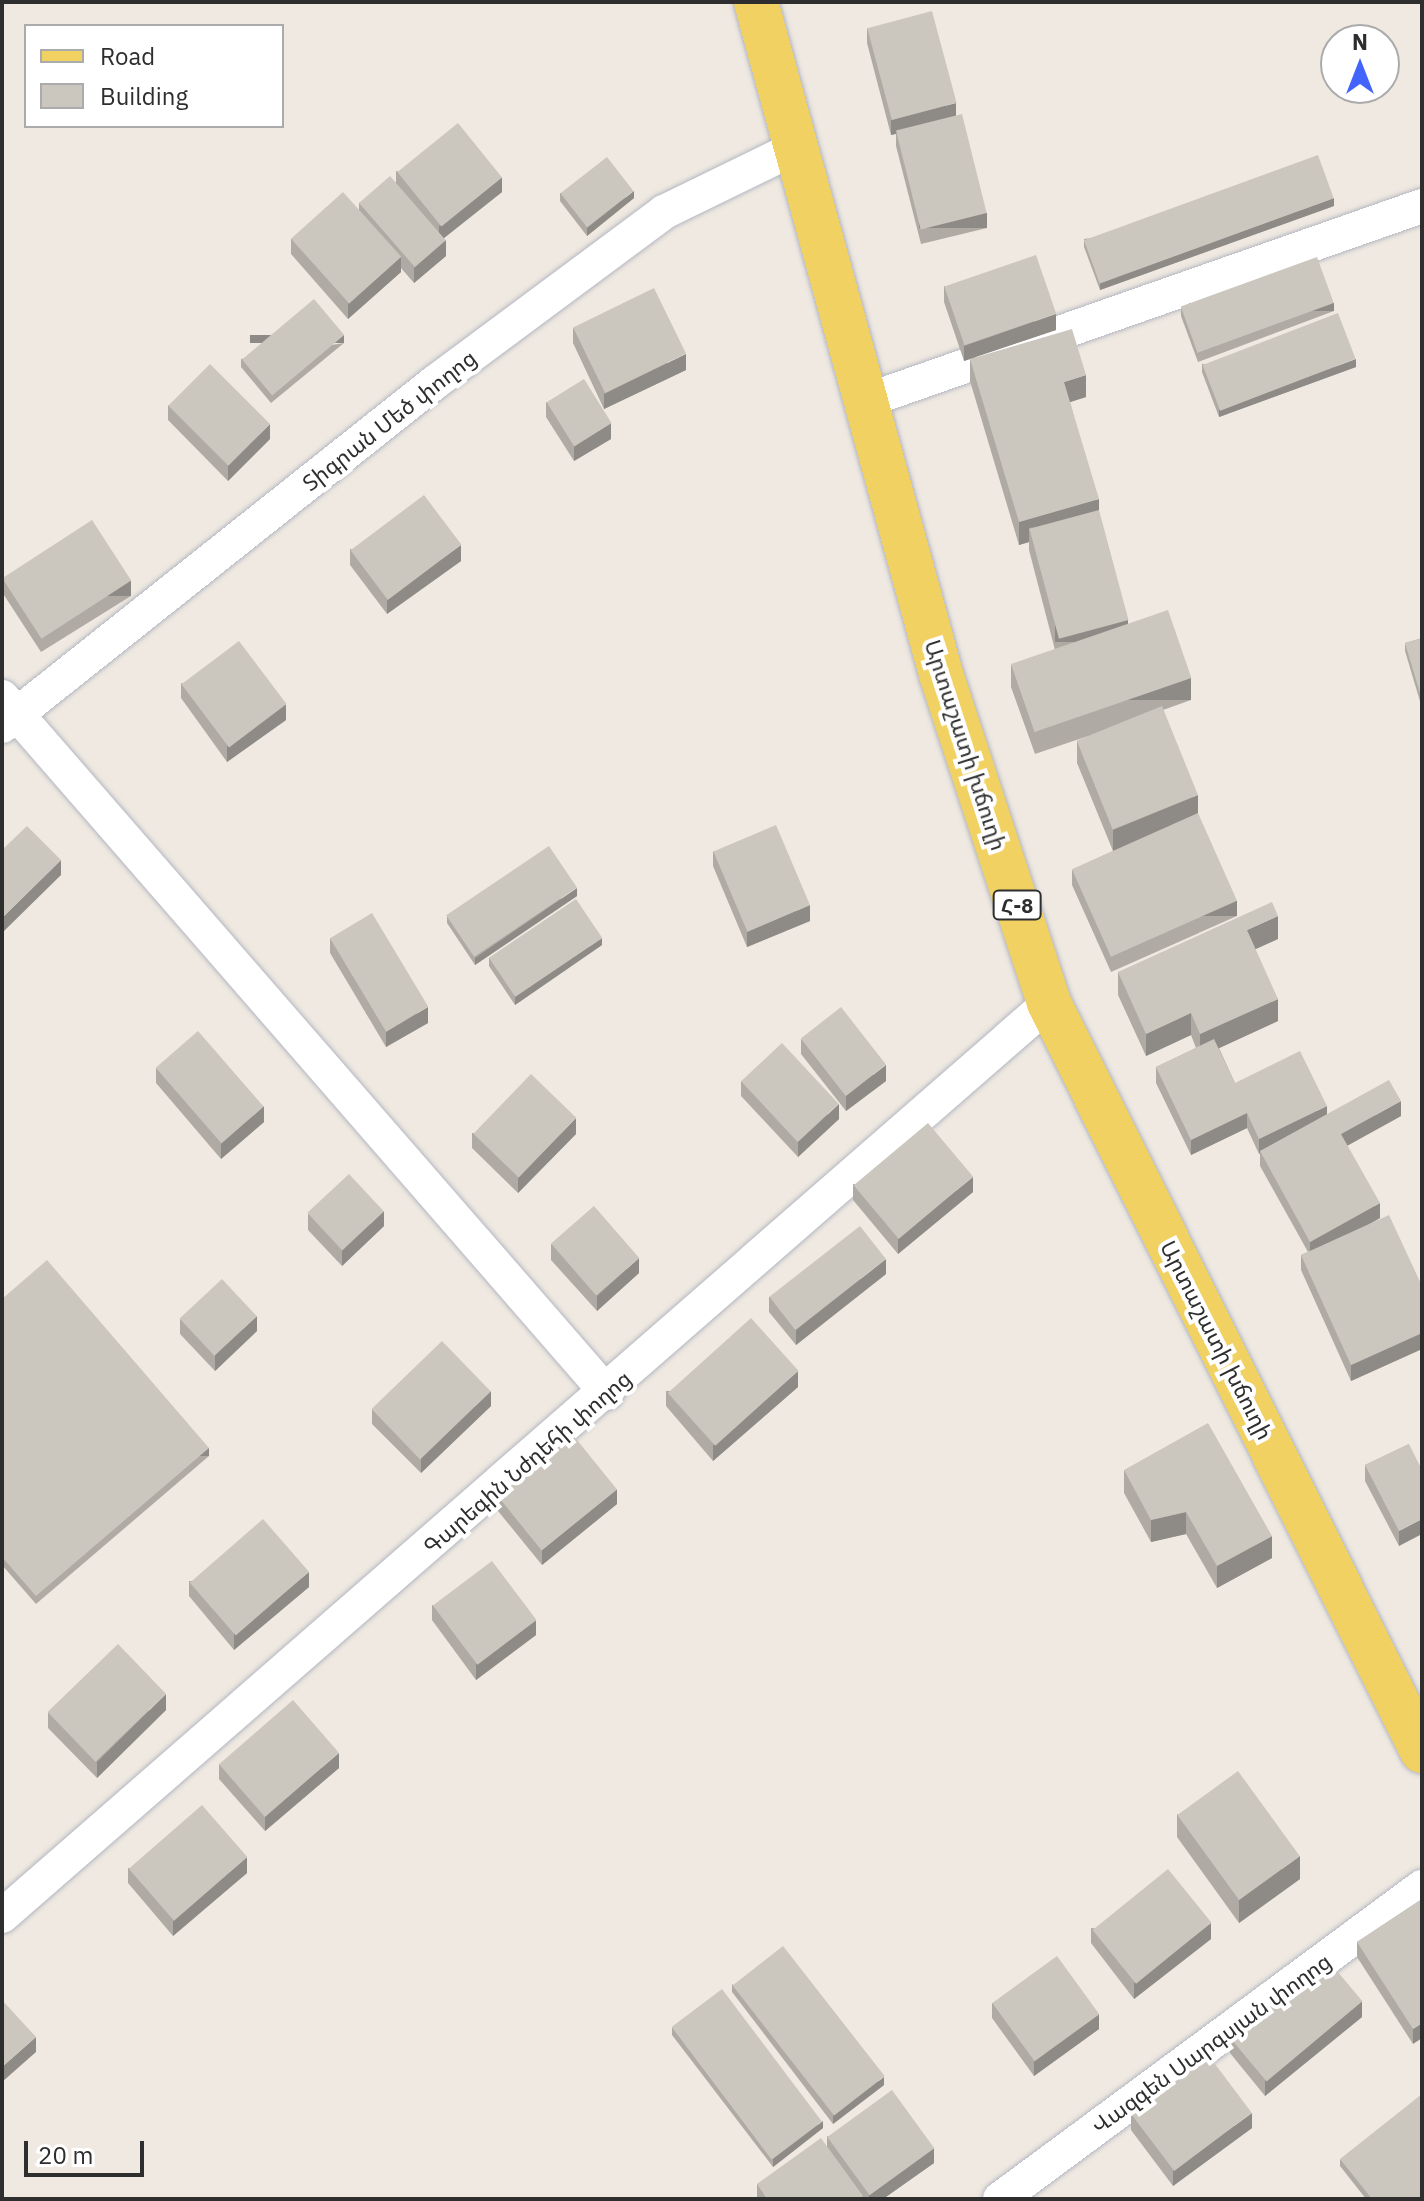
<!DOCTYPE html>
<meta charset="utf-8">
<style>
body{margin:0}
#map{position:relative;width:1424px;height:2201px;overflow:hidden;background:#efe9e1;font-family:"IBM Plex Sans","Noto Sans Armenian",sans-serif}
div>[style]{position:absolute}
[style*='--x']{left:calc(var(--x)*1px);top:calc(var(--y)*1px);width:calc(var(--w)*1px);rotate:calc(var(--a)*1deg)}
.roads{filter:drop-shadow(0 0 2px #b4b7c1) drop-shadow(0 0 2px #b4b7c1)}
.minor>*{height:34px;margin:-17px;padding:0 17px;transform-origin:17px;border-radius:17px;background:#fff}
.primary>*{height:44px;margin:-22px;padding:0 22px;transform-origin:22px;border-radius:22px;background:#f2d163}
.wall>*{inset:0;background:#afaba4}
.shaded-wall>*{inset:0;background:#8e8b86;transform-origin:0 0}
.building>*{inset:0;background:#cbc7bf;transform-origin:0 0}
span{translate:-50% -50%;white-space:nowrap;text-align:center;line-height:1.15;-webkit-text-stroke:8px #fff;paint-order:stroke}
.shield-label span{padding:2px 6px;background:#fff;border:2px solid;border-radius:6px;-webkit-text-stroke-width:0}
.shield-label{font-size:20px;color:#2e2e2e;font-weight:700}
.street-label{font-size:22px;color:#2e2e2e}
.frame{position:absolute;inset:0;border:4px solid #2e2e2e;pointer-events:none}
.legend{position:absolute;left:24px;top:24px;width:260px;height:104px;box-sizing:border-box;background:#fff;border:2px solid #ababab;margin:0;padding:10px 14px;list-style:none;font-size:24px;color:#2e2e2e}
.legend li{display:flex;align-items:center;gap:16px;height:40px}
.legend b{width:40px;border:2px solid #ababab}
.north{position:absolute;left:1320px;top:24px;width:80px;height:80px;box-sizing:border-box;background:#fff;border:2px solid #ababab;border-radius:50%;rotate:0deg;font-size:22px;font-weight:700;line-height:32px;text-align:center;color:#2e2e2e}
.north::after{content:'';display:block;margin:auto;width:28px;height:36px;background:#4264fb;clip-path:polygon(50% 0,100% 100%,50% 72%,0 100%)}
.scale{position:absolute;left:24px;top:2141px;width:120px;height:36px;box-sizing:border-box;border:4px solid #2e2e2e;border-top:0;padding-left:10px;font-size:24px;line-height:28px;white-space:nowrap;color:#2e2e2e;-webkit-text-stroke:6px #fff;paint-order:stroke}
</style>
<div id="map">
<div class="roads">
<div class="minor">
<div style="--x:868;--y:400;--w:587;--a:-19.3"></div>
<div style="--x:2;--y:697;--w:922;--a:49"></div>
<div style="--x:2;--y:726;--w:552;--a:-38.45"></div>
<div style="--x:434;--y:383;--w:287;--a:-36.6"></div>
<div style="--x:664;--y:212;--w:148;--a:-26"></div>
<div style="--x:2;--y:1916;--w:1389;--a:-41.09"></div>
<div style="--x:1000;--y:2199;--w:525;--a:-36.48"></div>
</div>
<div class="primary">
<div style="--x:756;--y:2;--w:697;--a:74.61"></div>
<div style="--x:941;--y:674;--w:346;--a:71.8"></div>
<div style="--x:1049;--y:1003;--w:836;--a:63.5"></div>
</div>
</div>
<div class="wall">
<div style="clip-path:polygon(867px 28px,956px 115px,987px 228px,921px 244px,896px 146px,896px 134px,891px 135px,867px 43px)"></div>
<div style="clip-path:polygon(396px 171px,502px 192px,444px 238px,446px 256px,414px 283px,401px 268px,401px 272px,348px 319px,291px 254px,291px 239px,359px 210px,359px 203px,396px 182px)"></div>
<div style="clip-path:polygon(560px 193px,634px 198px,587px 236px,560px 201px)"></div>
<div style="clip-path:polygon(1334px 206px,1100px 290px,1084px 247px,1084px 239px)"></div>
<div style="clip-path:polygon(944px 286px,1056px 330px,974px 357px,1086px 397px,1070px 402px,1128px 624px,1191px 700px,1163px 710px,1198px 814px,1237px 916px,1111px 972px,1072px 885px,1072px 870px,1113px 851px,1077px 763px,1077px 741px,1088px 736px,1035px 754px,1011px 687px,1011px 665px,1055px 650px,1029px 550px,1029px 542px,1019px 545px,970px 381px,970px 359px,964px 361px,944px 302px)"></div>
<div style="clip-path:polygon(1181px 308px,1334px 311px,1198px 362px,1181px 316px)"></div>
<div style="clip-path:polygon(573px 328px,686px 370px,604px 409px,573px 343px)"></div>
<div style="clip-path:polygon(344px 343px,271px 403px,241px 367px,241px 359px)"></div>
<div style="clip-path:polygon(1202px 364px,1356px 367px,1219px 417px,1202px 372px)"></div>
<div style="clip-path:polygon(546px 402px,611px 439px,574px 461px,546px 417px)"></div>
<div style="clip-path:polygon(168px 405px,270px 439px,228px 481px,168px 420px)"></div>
<div style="clip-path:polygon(350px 549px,461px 561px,387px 614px,350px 565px)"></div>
<div style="clip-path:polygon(2px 577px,131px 596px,41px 652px,2px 592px)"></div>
<div style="clip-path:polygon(1422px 638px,1422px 708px,1405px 651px,1405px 643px)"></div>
<div style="clip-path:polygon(181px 683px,286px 720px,227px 762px,181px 698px)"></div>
<div style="clip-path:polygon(713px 851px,810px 921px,747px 947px,713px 866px)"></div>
<div style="clip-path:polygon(577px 896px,475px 965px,447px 923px,447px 916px)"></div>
<div style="clip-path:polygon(330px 938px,428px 1023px,386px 1047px,330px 953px)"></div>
<div style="clip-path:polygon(1278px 939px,1255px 949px,1278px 1021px,1219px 1048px,1235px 1083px,1327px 1114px,1401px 1116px,1347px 1146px,1380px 1218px,1370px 1224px,1422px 1286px,1422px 1349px,1351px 1381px,1301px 1270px,1301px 1255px,1308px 1252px,1260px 1166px,1260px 1154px,1259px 1154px,1247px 1128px,1191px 1155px,1156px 1083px,1156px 1067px,1196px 1048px,1191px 1035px,1146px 1056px,1118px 995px,1118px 972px)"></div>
<div style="clip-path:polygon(602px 945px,515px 1005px,489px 966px,489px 958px)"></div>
<div style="clip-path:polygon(801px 1039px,886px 1081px,846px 1111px,801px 1054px)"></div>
<div style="clip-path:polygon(156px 1068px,264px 1122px,221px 1159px,156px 1083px)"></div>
<div style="clip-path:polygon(741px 1081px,839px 1119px,798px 1157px,741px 1096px)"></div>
<div style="clip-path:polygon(472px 1133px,576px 1134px,518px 1193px,472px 1148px)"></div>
<div style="clip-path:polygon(853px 1184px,973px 1192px,898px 1254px,853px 1200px)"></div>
<div style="clip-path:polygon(308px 1214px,384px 1226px,342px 1266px,308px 1230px)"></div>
<div style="clip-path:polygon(551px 1244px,639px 1273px,597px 1311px,551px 1260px)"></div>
<div style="clip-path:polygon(886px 1274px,796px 1345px,769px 1312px,769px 1297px)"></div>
<div style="clip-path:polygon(2px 1299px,209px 1456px,36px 1604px,2px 1565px)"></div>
<div style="clip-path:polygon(180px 1319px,257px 1331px,215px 1371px,180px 1334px)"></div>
<div style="clip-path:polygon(798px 1387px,713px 1461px,666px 1406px,666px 1391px)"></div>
<div style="clip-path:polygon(491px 1406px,421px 1473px,372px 1424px,372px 1409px)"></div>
<div style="clip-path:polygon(1409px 1444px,1399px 1546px,1365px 1481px,1365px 1465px)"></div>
<div style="clip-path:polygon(1124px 1470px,1272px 1558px,1217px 1588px,1186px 1534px,1151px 1542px,1124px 1493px)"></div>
<div style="clip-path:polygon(498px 1496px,617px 1504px,542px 1565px,498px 1511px)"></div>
<div style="clip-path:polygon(189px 1581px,309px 1587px,234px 1650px,189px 1596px)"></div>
<div style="clip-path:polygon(432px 1605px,536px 1635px,476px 1680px,432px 1620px)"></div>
<div style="clip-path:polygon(166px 1710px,97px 1778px,48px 1728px,48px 1712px)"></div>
<div style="clip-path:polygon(219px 1764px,339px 1768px,265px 1831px,219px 1779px)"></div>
<div style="clip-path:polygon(1177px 1814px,1300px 1879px,1239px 1923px,1177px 1837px)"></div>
<div style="clip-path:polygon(128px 1868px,247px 1873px,173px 1936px,128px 1883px)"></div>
<div style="clip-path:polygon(1422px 1899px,1413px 2044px,1357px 1957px,1357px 1942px)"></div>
<div style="clip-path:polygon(1091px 1928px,1211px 1939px,1134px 1999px,1091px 1943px)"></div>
<div style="clip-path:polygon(732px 1984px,884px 2085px,833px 2124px,732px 1992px)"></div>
<div style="clip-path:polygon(992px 2003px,1099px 2029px,1034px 2076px,992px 2018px)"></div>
<div style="clip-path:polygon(1362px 2017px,1265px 2096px,1230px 2053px,1230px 2038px)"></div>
<div style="clip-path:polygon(672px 2027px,823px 2128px,773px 2167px,672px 2035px)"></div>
<div style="clip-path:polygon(1131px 2114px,1252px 2128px,1173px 2186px,1131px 2130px)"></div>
<div style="clip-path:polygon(827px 2136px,934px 2163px,883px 2199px,757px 2199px,757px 2184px,827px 2147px)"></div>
<div style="clip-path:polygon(1340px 2159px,1422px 2199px,1366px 2199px,1340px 2166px)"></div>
</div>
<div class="shaded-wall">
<div style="clip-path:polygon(956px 103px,956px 119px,891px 135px,891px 120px)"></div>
<div style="clip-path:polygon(502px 177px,502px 192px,439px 242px,439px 226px)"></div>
<div style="clip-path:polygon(634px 191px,634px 198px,587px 236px,587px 228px)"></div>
<div style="clip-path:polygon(1334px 198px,1334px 206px,1100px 290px,1100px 283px)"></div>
<div style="left:987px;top:213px;width:15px;height:68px;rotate:90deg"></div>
<div style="clip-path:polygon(446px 240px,446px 256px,414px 283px,414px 268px)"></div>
<div style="clip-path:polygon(401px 257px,401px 272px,348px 319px,348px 304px)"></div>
<div style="left:1334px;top:303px;width:8px;height:145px;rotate:90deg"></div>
<div style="clip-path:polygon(1056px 314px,1056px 330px,964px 361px,964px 346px)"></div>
<div style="left:344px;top:335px;width:8px;height:94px;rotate:90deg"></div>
<div style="clip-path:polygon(686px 354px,686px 370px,604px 409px,604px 394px)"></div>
<div style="clip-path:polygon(1356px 359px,1356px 367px,1219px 417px,1219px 410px)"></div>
<div style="clip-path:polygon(1086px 375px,1086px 397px,1064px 404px,1064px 382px)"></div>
<div style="clip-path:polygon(611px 423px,611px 439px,574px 461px,574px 446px)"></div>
<div style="clip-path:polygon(270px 424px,270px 439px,228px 481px,228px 465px)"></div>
<div style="clip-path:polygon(1099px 499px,1099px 521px,1029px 528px,1029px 542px,1019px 545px,1019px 522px)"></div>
<div style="clip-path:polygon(461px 545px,461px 561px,387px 614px,387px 599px)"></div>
<div style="left:131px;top:581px;width:15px;height:106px;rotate:90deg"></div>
<div style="left:1128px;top:620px;width:22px;height:73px;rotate:90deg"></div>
<div style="left:1191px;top:678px;width:22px;height:165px;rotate:90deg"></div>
<div style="clip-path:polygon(286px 704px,286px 720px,227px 762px,227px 746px)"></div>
<div style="clip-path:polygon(1198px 795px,1198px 818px,1113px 852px,1113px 830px)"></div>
<div style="clip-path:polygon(61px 860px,61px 875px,2px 933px,2px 918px)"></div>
<div style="clip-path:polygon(577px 888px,577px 896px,475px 965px,475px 958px)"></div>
<div style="left:1237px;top:901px;width:15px;height:138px;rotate:90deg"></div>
<div style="clip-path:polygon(810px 905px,810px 921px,747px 947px,747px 932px)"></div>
<div style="clip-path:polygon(1278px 916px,1278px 939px,1247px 953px,1247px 930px)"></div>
<div style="clip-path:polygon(602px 938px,602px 945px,515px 1005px,515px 997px)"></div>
<div style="clip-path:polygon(1278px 999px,1278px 1021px,1200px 1057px,1200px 1034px)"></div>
<div style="clip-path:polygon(428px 1007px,428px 1023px,386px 1047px,386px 1032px)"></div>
<div style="clip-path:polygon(1191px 1013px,1191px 1035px,1146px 1056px,1146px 1034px)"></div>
<div style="clip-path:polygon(886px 1065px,886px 1081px,846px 1111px,846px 1096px)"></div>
<div style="clip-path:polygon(1401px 1101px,1401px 1116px,1341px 1149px,1341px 1134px)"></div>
<div style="clip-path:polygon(839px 1104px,839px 1119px,798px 1157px,798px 1142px)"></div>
<div style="clip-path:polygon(264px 1106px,264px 1122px,221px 1159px,221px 1144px)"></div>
<div style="clip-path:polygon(1327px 1106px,1327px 1121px,1260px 1151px,1259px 1154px,1259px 1139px)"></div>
<div style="clip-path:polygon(1247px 1113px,1247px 1128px,1191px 1155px,1191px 1140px)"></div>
<div style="clip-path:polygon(576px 1118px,576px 1134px,518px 1193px,518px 1178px)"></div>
<div style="clip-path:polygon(973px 1177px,973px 1192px,898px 1254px,898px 1238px)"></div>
<div style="clip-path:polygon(1380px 1203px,1380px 1218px,1310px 1257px,1310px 1242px)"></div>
<div style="clip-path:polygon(384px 1211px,384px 1226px,342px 1266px,342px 1251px)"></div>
<div style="clip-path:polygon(639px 1258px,639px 1273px,597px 1311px,597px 1296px)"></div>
<div style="clip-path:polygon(886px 1259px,886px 1274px,796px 1345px,796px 1330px)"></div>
<div style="clip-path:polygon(257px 1316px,257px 1331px,215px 1371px,215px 1355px)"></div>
<div style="clip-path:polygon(1422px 1333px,1422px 1349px,1351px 1381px,1351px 1365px)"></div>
<div style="clip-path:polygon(798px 1371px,798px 1387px,713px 1461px,713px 1445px)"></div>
<div style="clip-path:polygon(491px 1391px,491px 1406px,421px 1473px,421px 1458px)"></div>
<div style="left:209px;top:1448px;width:8px;height:228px;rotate:90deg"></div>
<div style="clip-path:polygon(617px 1489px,617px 1504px,542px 1565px,542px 1550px)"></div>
<div style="clip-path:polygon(1186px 1512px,1186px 1534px,1151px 1542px,1151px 1520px)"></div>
<div style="clip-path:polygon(1422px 1519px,1422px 1534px,1399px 1546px,1399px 1531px)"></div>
<div style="clip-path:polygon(1272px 1536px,1272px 1558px,1217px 1588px,1217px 1566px)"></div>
<div style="clip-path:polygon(309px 1572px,309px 1587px,234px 1650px,234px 1634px)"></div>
<div style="clip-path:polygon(536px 1620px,536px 1635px,476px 1680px,476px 1664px)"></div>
<div style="clip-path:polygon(166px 1694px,166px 1710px,97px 1778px,97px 1762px)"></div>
<div style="clip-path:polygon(339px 1753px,339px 1768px,265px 1831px,265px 1816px)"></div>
<div style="clip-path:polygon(1300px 1856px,1300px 1879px,1239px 1923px,1239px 1900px)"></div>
<div style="clip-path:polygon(247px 1857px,247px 1873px,173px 1936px,173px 1921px)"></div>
<div style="clip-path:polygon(1211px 1923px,1211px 1939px,1134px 1999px,1134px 1983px)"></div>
<div style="clip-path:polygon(1362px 2001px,1362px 2017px,1265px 2096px,1265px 2080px)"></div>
<div style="clip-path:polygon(1099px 2014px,1099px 2029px,1034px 2076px,1034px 2060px)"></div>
<div style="clip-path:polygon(1422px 2023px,1422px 2038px,1413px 2044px,1413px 2029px)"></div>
<div style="clip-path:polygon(36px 2037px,36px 2052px,2px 2082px,2px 2067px)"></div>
<div style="clip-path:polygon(884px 2077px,884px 2085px,833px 2124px,833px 2116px)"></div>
<div style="clip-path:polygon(1252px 2113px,1252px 2128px,1173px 2186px,1173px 2171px)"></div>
<div style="clip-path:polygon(823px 2121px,823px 2128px,773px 2167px,773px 2159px)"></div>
<div style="clip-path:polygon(934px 2148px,934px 2163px,883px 2199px,869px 2199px,869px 2194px)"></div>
</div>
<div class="building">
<div style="left:932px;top:11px;width:95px;height:67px;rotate:75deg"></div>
<div style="left:962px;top:114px;width:102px;height:68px;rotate:76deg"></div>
<div style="left:458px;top:123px;width:70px;height:78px;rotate:51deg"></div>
<div style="left:1318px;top:155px;width:46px;height:249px;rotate:70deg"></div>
<div style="left:607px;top:157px;width:43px;height:59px;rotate:52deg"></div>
<div style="left:390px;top:176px;width:85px;height:41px;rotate:49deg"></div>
<div style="left:343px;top:192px;width:87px;height:70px;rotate:48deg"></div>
<div style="left:1036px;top:255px;width:62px;height:97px;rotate:71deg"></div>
<div style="left:1317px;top:257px;width:49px;height:145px;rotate:70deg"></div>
<div style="left:654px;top:288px;width:73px;height:90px;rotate:64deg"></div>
<div style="left:314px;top:299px;width:47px;height:94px;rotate:50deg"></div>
<div style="left:1338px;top:313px;width:49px;height:145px;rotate:69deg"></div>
<div style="clip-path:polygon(1072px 329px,1086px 375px,1064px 382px,1099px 499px,1019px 522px,970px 359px)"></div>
<div style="left:210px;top:364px;width:85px;height:59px;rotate:45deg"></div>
<div style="left:584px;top:379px;width:52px;height:44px;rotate:58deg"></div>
<div style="left:424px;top:495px;width:62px;height:92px;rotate:53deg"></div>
<div style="left:1099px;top:510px;width:114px;height:72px;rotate:75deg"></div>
<div style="left:92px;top:520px;width:72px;height:107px;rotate:57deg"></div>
<div style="left:1168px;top:610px;width:72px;height:166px;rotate:71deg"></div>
<div style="clip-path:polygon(1422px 638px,1422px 700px,1405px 643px)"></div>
<div style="left:239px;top:641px;width:79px;height:72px;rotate:53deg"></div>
<div style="left:1162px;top:706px;width:96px;height:92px;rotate:68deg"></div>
<div style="left:1198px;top:813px;width:96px;height:138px;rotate:66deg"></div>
<div style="left:776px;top:825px;width:87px;height:68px;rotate:67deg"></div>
<div style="clip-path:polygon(27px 826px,61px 860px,2px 918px,2px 850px)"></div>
<div style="left:549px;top:846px;width:50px;height:124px;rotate:56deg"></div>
<div style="left:576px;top:899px;width:47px;height:105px;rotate:56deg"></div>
<div style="clip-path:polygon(1272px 902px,1278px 916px,1247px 930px,1278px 999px,1200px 1034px,1191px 1013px,1146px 1034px,1118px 972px)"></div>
<div style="left:372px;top:913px;width:109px;height:49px;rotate:59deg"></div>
<div style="left:841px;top:1007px;width:73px;height:51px;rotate:52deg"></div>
<div style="left:198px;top:1031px;width:100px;height:56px;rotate:49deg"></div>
<div style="clip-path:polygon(1214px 1039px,1235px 1083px,1300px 1051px,1327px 1106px,1259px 1139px,1247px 1113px,1191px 1140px,1156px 1067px)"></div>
<div style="left:782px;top:1043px;width:83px;height:56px;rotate:47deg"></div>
<div style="left:531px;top:1074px;width:63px;height:83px;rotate:44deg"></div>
<div style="clip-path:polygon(1389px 1080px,1401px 1101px,1341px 1134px,1380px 1203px,1310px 1242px,1260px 1151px)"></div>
<div style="left:928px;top:1123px;width:70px;height:97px;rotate:50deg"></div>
<div style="left:349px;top:1174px;width:51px;height:57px;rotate:47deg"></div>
<div style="left:594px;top:1206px;width:69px;height:57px;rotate:49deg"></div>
<div style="clip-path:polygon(1389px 1215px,1422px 1286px,1422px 1333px,1351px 1365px,1301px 1255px)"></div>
<div style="left:860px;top:1226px;width:42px;height:115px;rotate:52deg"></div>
<div style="clip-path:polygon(47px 1260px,209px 1448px,36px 1596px,2px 1557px,2px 1299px)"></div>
<div style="left:222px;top:1279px;width:51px;height:58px;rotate:47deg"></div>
<div style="left:751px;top:1318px;width:71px;height:112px;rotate:48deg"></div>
<div style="left:442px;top:1341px;width:70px;height:98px;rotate:46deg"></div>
<div style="clip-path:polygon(1208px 1423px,1272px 1536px,1217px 1566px,1186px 1512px,1151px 1520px,1124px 1470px)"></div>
<div style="left:573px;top:1435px;width:70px;height:97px;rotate:51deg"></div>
<div style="clip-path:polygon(1409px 1444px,1422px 1470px,1422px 1519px,1399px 1531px,1365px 1465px)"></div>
<div style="left:263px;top:1519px;width:70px;height:97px;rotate:49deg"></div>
<div style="left:492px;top:1561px;width:74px;height:74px;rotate:53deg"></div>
<div style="left:118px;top:1644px;width:69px;height:98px;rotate:46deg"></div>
<div style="left:293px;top:1700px;width:70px;height:98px;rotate:49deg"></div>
<div style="left:1238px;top:1771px;width:105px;height:75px;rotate:54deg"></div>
<div style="left:202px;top:1805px;width:69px;height:97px;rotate:49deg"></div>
<div style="left:1168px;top:1869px;width:69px;height:97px;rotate:51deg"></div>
<div style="clip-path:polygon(1422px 1899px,1422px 2023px,1413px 2029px,1357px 1942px)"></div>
<div style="left:783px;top:1946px;width:165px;height:64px;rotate:52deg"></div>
<div style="left:1057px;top:1956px;width:72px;height:80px;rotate:54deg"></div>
<div style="left:1327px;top:1959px;width:55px;height:125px;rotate:50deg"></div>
<div style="left:722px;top:1989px;width:166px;height:63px;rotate:53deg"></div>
<div style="clip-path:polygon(2px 2000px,36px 2037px,2px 2067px)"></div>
<div style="left:1209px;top:2056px;width:71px;height:97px;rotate:53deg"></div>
<div style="left:892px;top:2090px;width:72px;height:80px;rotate:54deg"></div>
<div style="clip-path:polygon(1422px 2094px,1422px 2199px,1372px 2199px,1340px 2159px)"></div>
<div style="clip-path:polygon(821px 2138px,863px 2196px,859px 2199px,767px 2199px,757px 2184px)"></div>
</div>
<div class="shield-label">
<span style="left:1017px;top:905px">Հ-8</span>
</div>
<div class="street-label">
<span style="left:389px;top:420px;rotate:-38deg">Տիգրան Մեծ փողոց</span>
<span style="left:966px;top:745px;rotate:72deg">Արտաշատի խճուղի</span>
<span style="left:1217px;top:1340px;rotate:63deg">Արտաշատի խճուղի</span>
<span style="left:527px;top:1462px;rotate:-41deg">Գարեգին Նժդեհի փողոց</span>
<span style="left:1211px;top:2043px;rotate:-36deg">Վազգեն Սարգսյան փողոց</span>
</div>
<div class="frame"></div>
<ul class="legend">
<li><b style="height:10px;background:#f2d163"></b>Road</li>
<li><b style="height:22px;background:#cbc7bf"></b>Building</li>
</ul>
<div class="north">N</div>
<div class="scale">20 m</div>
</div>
